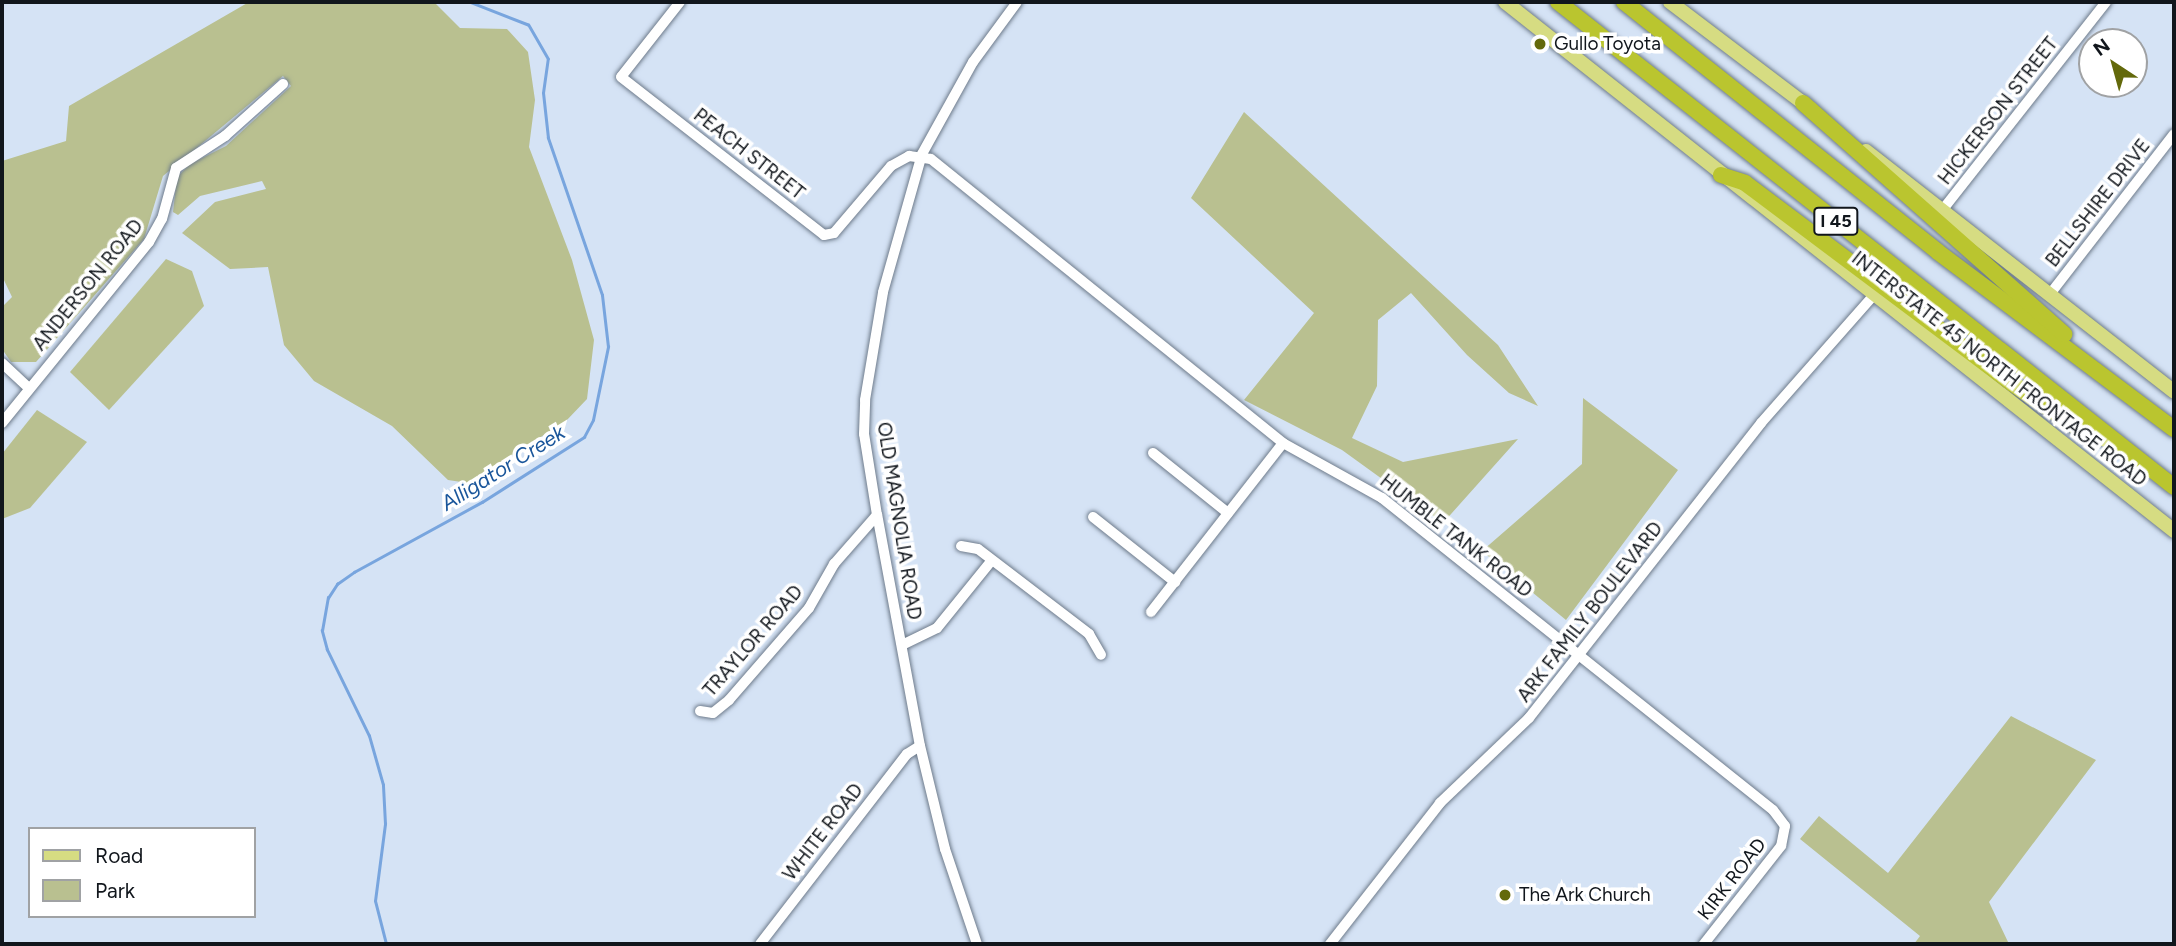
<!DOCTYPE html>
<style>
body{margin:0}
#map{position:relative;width:2176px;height:946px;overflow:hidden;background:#d5e3f5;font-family:Figtree,sans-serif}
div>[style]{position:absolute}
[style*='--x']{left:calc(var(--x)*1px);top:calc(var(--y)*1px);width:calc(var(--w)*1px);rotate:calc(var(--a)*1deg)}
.green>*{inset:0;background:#b9c090}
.stream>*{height:2.5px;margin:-1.25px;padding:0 1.25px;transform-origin:1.25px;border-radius:1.25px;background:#78a5de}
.roads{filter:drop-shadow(0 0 2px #6e7b8b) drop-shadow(0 0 2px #6e7b8b)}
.minor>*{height:10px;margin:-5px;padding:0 5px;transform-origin:5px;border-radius:5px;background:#fff}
.major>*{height:14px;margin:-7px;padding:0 7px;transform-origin:7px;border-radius:7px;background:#d6dc82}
.highway>*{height:16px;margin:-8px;padding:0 8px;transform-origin:8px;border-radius:8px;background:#bac52f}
.dots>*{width:19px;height:19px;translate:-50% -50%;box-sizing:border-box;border:4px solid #fff;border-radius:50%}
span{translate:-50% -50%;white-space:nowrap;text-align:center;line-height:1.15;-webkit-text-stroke:7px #fff;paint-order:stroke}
.shield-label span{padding:2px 5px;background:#fff;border:2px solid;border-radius:5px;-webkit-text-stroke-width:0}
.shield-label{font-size:18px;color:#11161c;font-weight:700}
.poi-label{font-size:19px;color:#11161c}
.left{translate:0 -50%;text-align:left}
.street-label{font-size:19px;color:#11161c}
.water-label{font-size:21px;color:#1a569b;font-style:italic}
.frame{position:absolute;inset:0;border:4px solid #11161c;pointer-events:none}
.legend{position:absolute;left:28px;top:827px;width:228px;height:91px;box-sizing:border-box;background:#fff;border:2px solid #a0a2a4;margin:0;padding:9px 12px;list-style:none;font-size:21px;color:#11161c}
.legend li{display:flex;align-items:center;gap:14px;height:35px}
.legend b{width:35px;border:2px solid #a0a2a4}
.north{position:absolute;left:2078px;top:28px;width:70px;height:70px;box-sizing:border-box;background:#fff;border:2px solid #a0a2a4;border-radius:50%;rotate:324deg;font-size:19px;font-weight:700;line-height:28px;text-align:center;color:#11161c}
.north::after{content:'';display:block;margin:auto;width:24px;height:32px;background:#63690b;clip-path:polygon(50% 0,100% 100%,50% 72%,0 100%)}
</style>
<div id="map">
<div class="green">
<div style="clip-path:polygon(249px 2px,434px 2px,460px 28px,507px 29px,528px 52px,535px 100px,529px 147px,572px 260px,594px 340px,587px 399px,566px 421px,468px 483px,448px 480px,392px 426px,314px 381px,284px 345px,268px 267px,230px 269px,182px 233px,215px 202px,266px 189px,262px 181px,200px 196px,178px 215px,173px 212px,177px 177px,190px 164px,226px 146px,291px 86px,283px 76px,163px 176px,144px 239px,36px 362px,11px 362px,2px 349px,2px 307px,12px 297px,2px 276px,2px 161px,66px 141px,69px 106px)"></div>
<div style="clip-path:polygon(1244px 112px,1498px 345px,1538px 406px,1509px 393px,1467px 355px,1411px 293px,1378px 320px,1377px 386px,1352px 438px,1403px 462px,1518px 439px,1443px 523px,1342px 450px,1244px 400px,1314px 313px,1191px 198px)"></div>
<div style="clip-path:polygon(166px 259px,192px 271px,204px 306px,109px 410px,70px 372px)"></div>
<div style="clip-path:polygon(1583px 398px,1678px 470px,1566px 620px,1482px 551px,1582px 464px)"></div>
<div style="clip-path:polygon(37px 410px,87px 442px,30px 508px,2px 519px,2px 454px)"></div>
<div style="clip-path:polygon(2011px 716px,2096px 760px,1989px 902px,2009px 944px,1914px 944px,1920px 936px,1800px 839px,1819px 816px,1888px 873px)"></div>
</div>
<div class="stream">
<div style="--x:386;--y:944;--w:44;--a:-104.3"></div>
<div style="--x:375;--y:901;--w:78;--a:-82.6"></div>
<div style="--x:385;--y:824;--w:39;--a:-93"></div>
<div style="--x:383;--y:785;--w:51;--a:-105.9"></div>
<div style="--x:369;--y:736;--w:96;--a:-116"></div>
<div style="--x:327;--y:650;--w:20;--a:-105"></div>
<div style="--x:322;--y:631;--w:34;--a:-80"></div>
<div style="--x:328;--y:598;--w:17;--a:-57"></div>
<div style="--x:337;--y:584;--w:21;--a:-35"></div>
<div style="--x:354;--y:572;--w:146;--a:-28.7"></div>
<div style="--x:482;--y:502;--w:121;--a:-32.5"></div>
<div style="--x:584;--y:437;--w:19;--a:-62"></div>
<div style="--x:593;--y:420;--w:75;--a:-78.4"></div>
<div style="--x:608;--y:347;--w:52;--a:-96.6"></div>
<div style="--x:602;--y:295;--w:166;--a:-109"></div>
<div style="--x:548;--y:138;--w:45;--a:-96.3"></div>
<div style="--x:543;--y:93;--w:34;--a:-82"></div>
<div style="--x:548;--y:59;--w:39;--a:-120"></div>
<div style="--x:528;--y:25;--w:63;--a:-158.7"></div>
</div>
<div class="roads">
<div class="minor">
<div style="--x:680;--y:2;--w:95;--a:128.2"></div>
<div style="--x:621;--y:77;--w:257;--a:37.9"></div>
<div style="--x:824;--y:235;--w:10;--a:-11"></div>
<div style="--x:834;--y:233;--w:88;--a:-49.6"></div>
<div style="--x:891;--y:166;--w:21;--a:-29"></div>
<div style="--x:909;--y:156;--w:22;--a:8"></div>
<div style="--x:931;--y:159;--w:452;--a:38.9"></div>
<div style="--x:1283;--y:443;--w:113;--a:29.1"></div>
<div style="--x:1382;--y:498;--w:500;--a:38.59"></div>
<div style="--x:1773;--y:810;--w:20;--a:53"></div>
<div style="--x:1785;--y:826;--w:20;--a:101"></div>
<div style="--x:1781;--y:846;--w:125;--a:128.2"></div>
<div style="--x:1944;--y:208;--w:262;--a:-51.8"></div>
<div style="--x:2050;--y:294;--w:202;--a:-52.2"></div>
<div style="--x:2;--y:363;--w:35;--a:43"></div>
<div style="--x:2;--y:423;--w:233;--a:-50.9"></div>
<div style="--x:149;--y:242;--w:26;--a:-61"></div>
<div style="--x:162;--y:219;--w:53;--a:-74.6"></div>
<div style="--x:176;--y:168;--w:59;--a:-33.1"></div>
<div style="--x:225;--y:136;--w:78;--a:-41.9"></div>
<div style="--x:1153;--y:453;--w:96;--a:38.7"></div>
<div style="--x:1093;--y:517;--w:105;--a:38.4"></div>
<div style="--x:961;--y:546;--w:17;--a:10"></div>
<div style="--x:978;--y:549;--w:140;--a:37.4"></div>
<div style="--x:1089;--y:634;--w:24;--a:60"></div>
<div style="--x:1151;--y:612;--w:214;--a:-52"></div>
<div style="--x:902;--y:645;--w:39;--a:-26"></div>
<div style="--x:937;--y:628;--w:87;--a:-51"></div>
<div style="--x:700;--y:711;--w:13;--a:9"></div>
<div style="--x:713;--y:713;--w:21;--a:-39"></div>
<div style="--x:729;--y:700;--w:122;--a:-49"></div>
<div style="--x:809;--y:608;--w:51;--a:-60.4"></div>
<div style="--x:834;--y:564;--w:65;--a:-48.7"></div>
<div style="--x:760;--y:944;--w:240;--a:-52.3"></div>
<div style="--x:907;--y:754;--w:15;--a:-32"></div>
<div style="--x:977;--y:944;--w:100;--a:-108.6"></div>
<div style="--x:945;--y:849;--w:106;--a:-103.6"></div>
<div style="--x:920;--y:746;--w:235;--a:-100.5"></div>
<div style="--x:877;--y:515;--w:82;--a:-99.1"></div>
<div style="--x:864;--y:434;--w:34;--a:-88"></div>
<div style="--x:865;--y:400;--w:109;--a:-80.5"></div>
<div style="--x:883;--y:292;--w:143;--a:-74.2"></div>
<div style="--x:922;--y:154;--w:105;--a:-61"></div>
<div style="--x:973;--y:62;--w:74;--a:-53.7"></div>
<div style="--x:1330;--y:944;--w:179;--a:-52"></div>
<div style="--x:1440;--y:803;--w:123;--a:-43.7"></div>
<div style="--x:1529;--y:718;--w:375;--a:-51.8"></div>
<div style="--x:1761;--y:423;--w:169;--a:-48.6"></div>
</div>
<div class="major">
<div style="--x:1505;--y:2;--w:853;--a:38.33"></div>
<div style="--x:1670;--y:2;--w:177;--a:37.2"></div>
<div style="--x:1866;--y:151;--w:391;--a:38"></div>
</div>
<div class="highway">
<div style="--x:1558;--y:2;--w:784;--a:38.21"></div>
<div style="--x:1624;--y:2;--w:401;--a:38.5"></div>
<div style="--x:1938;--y:252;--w:295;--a:36.9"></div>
<div style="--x:1803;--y:103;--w:349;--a:41.5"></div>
<div style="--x:1721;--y:175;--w:25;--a:18"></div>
<div style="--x:1745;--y:183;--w:335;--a:36.9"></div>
<div style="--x:2013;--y:384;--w:88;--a:33.9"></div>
<div style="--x:2086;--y:433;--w:22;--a:16"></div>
</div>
</div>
<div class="dots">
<div style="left:1540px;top:44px;background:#63690b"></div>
<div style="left:1505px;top:895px;background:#63690b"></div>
</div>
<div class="shield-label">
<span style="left:1836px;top:221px">I 45</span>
</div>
<div class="poi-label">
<span class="left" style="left:1554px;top:44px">Gullo Toyota</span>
<span class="left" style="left:1519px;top:895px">The Ark Church</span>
</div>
<div class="street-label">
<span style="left:1998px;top:111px;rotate:-52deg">HICKERSON STREET</span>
<span style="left:749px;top:154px;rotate:38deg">PEACH STREET</span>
<span style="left:2098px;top:203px;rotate:-52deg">BELLSHIRE DRIVE</span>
<span style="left:88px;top:285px;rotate:-51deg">ANDERSON ROAD</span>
<span style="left:1999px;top:369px;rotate:38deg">INTERSTATE 45 NORTH FRONTAGE ROAD</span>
<span style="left:899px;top:521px;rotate:81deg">OLD MAGNOLIA ROAD</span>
<span style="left:1456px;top:536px;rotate:38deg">HUMBLE TANK ROAD</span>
<span style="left:1590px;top:612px;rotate:-52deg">ARK FAMILY BOULEVARD</span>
<span style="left:753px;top:641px;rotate:-49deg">TRAYLOR ROAD</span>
<span style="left:823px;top:832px;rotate:-52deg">WHITE ROAD</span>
<span style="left:1732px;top:879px;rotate:-52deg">KIRK ROAD</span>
</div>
<div class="water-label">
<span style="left:503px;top:468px;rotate:-32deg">Alligator Creek</span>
</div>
<div class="frame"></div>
<ul class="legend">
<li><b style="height:9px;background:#d6dc82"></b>Road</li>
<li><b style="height:19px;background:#b9c090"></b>Park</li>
</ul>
<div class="north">N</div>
</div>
